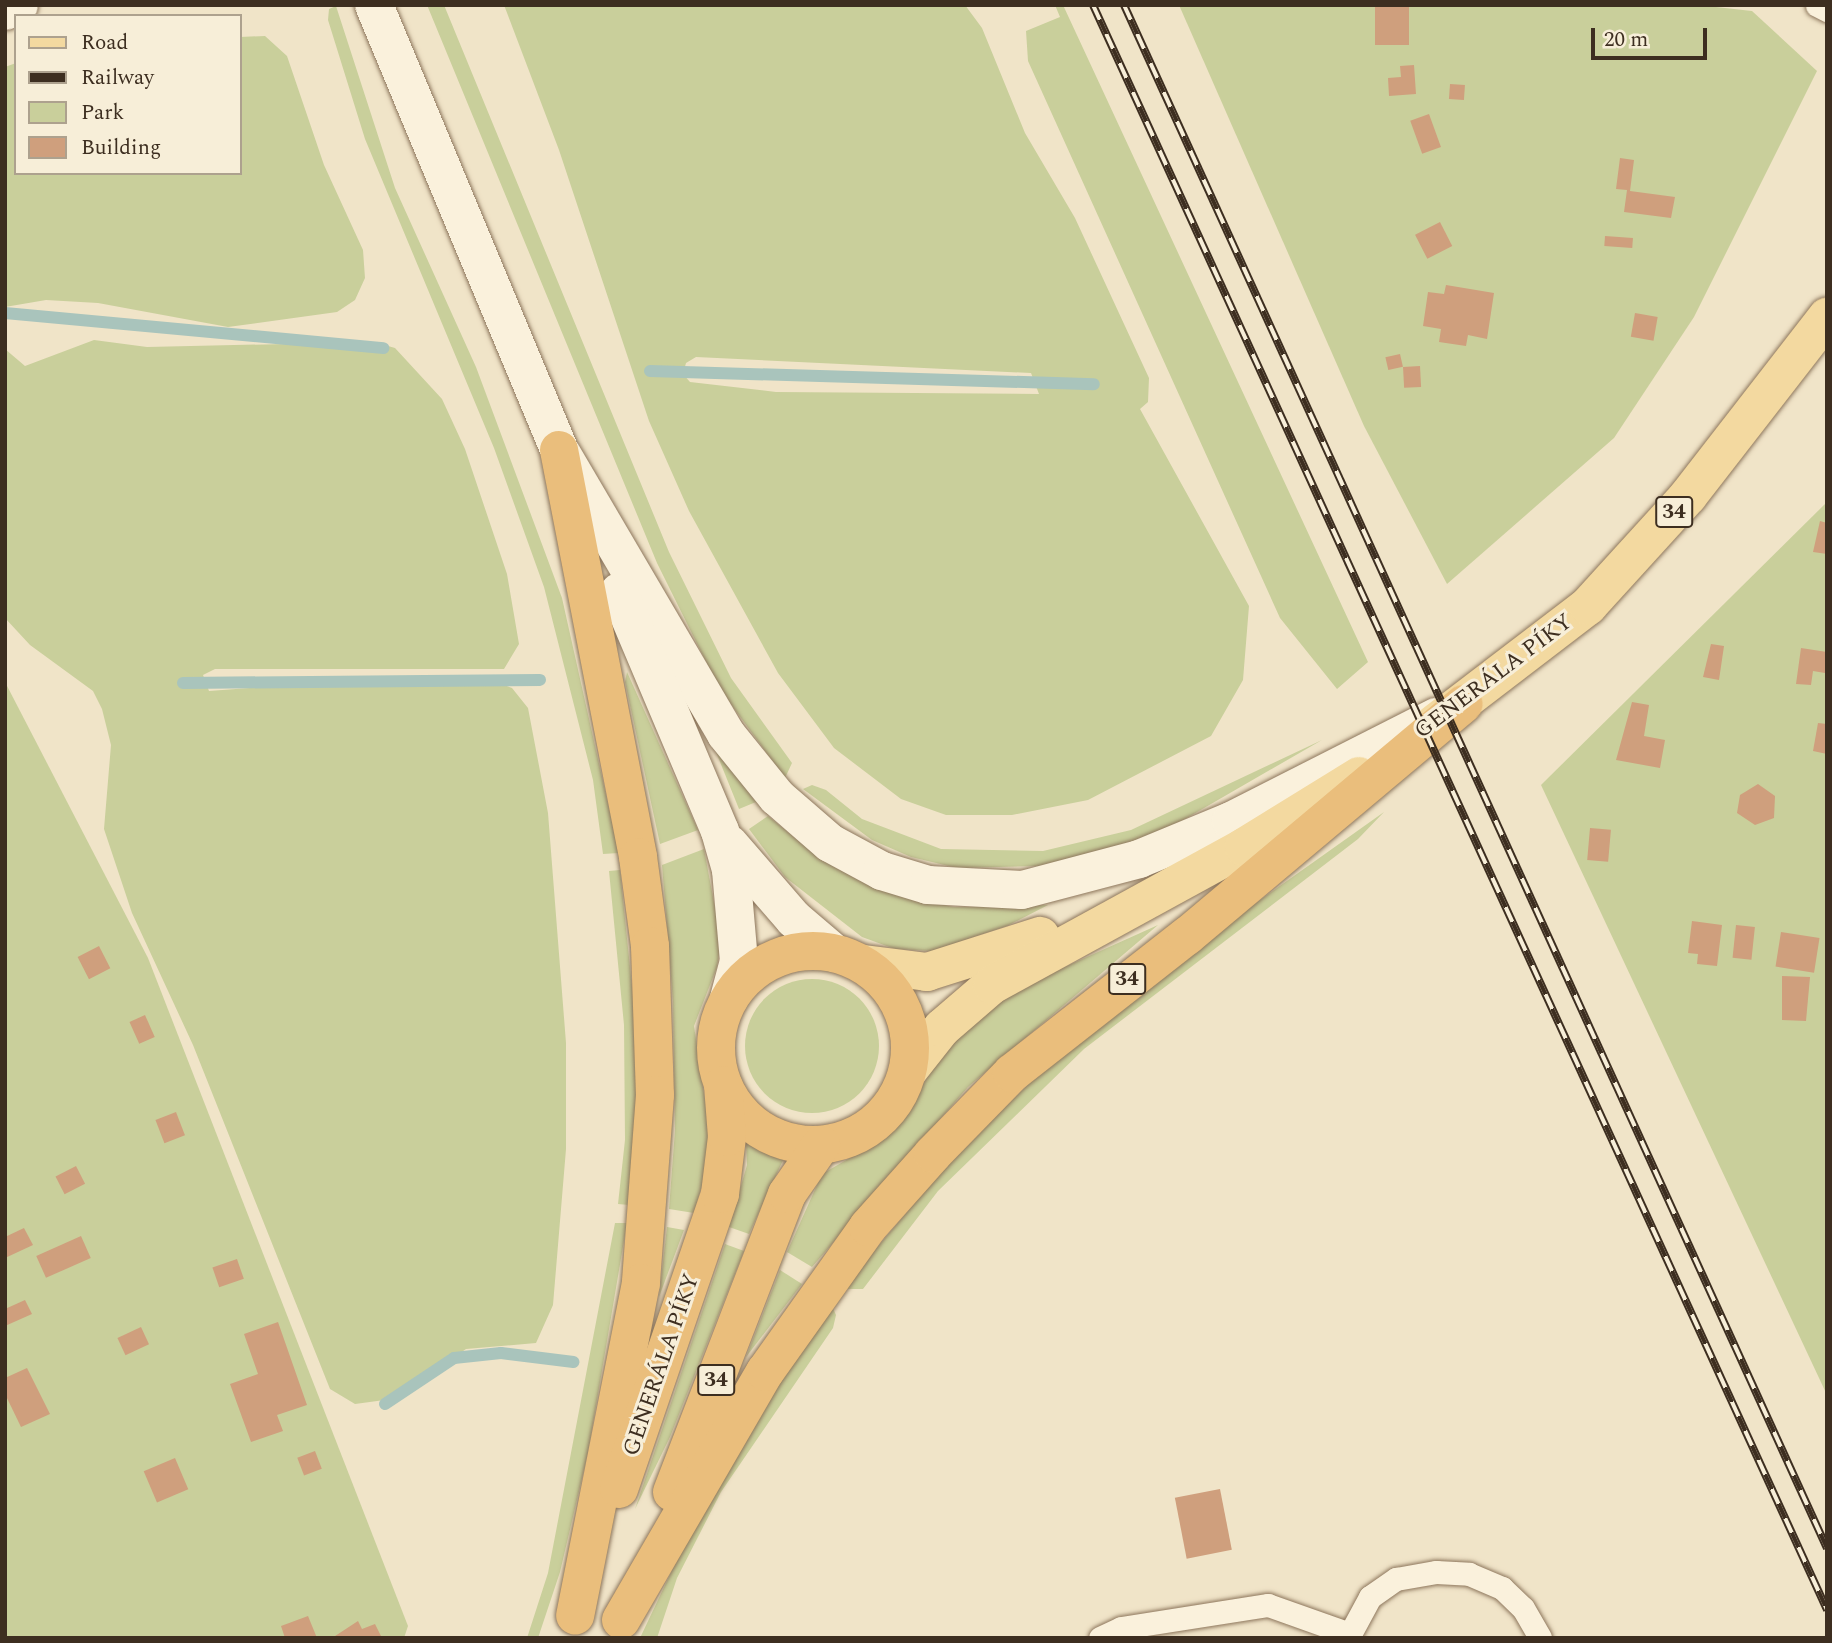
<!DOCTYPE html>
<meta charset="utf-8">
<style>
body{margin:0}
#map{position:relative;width:1832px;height:1643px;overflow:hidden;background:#f0e4c8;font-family:Spectral,serif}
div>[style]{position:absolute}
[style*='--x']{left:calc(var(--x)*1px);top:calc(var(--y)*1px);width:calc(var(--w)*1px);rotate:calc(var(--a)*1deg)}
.green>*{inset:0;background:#c9cf9b}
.round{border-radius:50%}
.stream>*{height:12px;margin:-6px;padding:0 6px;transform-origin:6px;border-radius:6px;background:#a9c4bc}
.building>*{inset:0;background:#cf9f7d;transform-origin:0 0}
.roads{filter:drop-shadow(0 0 2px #8d765c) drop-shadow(0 0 2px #8d765c)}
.service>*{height:23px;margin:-11.5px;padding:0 11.5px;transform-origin:11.5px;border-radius:11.5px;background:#faf1dc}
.minor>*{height:38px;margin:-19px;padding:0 19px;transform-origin:19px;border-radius:19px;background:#faf1dc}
.secondary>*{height:38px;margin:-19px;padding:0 19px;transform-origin:19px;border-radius:19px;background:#faf1dc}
.primary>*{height:38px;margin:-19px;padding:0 19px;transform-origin:19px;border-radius:19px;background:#f3d9a0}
.trunk>*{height:38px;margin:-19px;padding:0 19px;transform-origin:19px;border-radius:19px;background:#eabe7c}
.trunk>.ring{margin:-19px;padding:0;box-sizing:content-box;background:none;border:38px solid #eabe7c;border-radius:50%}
.rail>*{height:8px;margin-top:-4px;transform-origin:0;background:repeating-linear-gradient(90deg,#f7eed8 0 16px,#3d2e20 0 32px);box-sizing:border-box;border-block:2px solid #3d2e20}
span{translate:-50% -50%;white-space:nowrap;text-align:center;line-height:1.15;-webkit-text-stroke:6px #f7eed8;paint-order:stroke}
.shield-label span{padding:2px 5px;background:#f7eed8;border:2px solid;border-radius:5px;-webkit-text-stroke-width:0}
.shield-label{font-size:21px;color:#3d2e20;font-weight:700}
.street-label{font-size:23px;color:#3d2e20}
.frame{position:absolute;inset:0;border:7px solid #3d2e20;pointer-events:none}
.legend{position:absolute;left:14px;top:14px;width:228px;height:161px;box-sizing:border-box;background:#f7eed8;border:2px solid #ada18e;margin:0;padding:9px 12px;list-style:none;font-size:21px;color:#3d2e20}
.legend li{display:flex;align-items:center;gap:14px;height:35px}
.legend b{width:35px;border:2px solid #ada18e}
.scale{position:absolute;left:1591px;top:28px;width:116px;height:32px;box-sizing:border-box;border:4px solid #3d2e20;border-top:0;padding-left:9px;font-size:21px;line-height:24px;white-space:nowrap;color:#3d2e20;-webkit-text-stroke:5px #f7eed8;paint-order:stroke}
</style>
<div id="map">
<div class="green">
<div style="clip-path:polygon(427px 5px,444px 5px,669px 552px,731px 678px,792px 763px,785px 778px,719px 688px,657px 563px)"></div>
<div style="clip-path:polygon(evenodd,504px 5px,965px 5px,982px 28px,1025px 133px,1075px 218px,1149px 378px,1148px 402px,1140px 409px,1249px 606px,1243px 680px,1211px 736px,1088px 800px,1012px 815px,946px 815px,901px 799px,834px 748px,778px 673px,689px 511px,649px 421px,559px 150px,504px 5px,696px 357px,1031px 373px,1039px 394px,776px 392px,690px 382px,683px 374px,686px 363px,696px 357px)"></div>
<div style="clip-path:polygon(1055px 5px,1063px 5px,1368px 662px,1337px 689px,1280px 618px,1028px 61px,1026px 31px,1060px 17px)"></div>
<div style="clip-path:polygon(1179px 5px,1698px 5px,1752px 11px,1817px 71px,1694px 317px,1614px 438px,1447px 584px,1364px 426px)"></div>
<div style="clip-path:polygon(336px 6px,395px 188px,476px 367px,562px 598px,619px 853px,603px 854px,593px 780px,544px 587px,494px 448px,365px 139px,328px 20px,329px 9px)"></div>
<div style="clip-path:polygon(265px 36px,287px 56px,324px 165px,363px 250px,365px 278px,355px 300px,337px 312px,228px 327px,98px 303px,46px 300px,5px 307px,5px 67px,16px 63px,16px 173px,240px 173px,240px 37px)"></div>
<div style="clip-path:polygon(94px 340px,147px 347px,374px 342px,395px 348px,442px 399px,465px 449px,507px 574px,519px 644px,504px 669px,215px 669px,203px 675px,209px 691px,368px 679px,492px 680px,512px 688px,528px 708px,548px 813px,566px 1043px,566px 1149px,553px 1305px,536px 1343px,466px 1349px,392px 1399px,355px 1404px,330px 1389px,193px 1045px,132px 913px,104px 829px,111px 745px,102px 709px,93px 691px,30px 645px,5px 618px,5px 349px,25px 366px)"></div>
<div style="clip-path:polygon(1827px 502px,1827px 1395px,1541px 785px)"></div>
<div style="clip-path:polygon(627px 672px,698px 830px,660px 844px,625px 682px)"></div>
<div style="clip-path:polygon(5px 682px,148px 958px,408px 1626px,404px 1638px,5px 1638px)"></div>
<div style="clip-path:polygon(1322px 740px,1166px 830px,1119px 850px,1040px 866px,957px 868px,911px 857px,872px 840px,803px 789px,812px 785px,826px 790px,862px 819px,941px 849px,1043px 851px,1131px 830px)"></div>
<div style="clip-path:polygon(714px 747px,756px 802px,739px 809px)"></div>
<div style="clip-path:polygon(1384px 812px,1358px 839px,1084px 1049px,938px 1191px,863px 1289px,842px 1289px,951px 1160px,1042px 1071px,1232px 920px)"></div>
<div style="clip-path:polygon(768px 816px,821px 859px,912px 899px,954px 907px,1048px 905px,1007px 926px,932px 951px,895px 949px,862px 937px,785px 877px,749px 829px)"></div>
<div style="clip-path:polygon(704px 849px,721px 940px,717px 967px,694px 1026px,709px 1128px,707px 1168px,694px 1213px,669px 1209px,675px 1130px,673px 1001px,662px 865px)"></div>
<div style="clip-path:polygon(620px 870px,636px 1026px,636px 1147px,629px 1205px,618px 1204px,625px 1140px,624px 1025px,609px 871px)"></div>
<div style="clip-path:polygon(1158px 925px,968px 1087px,812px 1267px,787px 1252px,822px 1174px,881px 1140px,903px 1120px,933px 1067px,984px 1010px,1038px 979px)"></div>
<div class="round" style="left:745px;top:979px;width:134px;height:134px"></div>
<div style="clip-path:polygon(746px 1143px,784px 1158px,749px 1234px,729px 1227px,747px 1165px)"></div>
<div style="clip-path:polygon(615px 1223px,627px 1223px,588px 1453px,560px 1572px,538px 1638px,527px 1638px,548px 1573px)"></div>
<div style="clip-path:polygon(667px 1227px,684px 1230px,659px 1297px)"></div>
<div style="clip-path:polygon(725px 1244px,744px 1251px,670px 1437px,635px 1509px)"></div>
<div style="clip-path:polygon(780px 1270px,802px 1284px,746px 1357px)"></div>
<div style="clip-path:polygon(831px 1304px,836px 1315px,833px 1328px,721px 1492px,677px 1578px,657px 1638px,640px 1638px,711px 1488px)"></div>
</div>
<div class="stream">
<div style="--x:5;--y:313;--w:380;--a:5.3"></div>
<div style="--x:650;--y:371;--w:444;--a:1.7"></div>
<div style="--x:183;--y:683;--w:357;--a:-0.5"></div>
<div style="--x:385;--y:1404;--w:83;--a:-33.7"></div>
<div style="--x:454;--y:1358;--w:47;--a:-6.1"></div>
<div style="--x:501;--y:1353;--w:73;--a:7.1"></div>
</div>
<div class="building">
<div style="left:1375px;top:5px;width:34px;height:40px"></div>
<div style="clip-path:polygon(1414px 65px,1416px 94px,1389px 96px,1388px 78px,1401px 77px,1400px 66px)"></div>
<div style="left:1450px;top:84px;width:15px;height:15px;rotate:4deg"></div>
<div style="left:1429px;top:114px;width:35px;height:20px;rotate:70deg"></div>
<div style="clip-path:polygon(1620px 158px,1634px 160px,1630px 191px,1675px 197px,1671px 218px,1624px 212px,1627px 190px,1616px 189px)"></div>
<div style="left:1440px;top:222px;width:27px;height:28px;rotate:63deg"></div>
<div style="left:1605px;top:236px;width:28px;height:10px;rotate:4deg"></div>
<div style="clip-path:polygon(1446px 285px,1494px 293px,1487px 339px,1468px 335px,1466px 346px,1439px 342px,1441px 329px,1423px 326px,1428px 292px,1444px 294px)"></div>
<div style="left:1635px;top:313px;width:23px;height:24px;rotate:10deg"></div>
<div style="left:1400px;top:354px;width:13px;height:15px;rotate:77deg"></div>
<div style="left:1420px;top:366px;width:21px;height:17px;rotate:87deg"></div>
<div style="clip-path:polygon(1820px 521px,1827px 523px,1827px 554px,1813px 552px)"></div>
<div style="clip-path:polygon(1711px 644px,1724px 646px,1719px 680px,1703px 677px)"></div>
<div style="clip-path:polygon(1801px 648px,1827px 652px,1825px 673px,1813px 671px,1811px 685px,1796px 684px)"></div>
<div style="clip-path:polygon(1632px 702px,1649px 705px,1644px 736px,1665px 740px,1660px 768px,1616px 760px)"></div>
<div style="clip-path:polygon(1818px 723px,1827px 724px,1827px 754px,1813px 751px)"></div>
<div style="clip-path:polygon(1758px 784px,1775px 796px,1774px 818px,1755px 825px,1737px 813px,1740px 795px)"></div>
<div style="left:1590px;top:828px;width:21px;height:32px;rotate:5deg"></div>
<div style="clip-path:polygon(1692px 921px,1722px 925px,1717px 966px,1697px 964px,1698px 954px,1688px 953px)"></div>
<div style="left:1736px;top:925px;width:19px;height:33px;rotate:6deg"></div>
<div style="left:1781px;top:932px;width:39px;height:35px;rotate:9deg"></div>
<div style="left:99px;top:946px;width:25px;height:24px;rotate:63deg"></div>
<div style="clip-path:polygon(1782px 976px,1810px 977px,1806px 1021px,1782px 1020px)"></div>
<div style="left:145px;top:1015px;width:24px;height:17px;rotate:66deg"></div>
<div style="left:176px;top:1112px;width:25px;height:22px;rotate:69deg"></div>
<div style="left:76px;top:1166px;width:20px;height:23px;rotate:63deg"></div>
<div style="clip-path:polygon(24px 1228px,33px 1245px,5px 1258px,5px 1237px)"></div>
<div style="left:81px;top:1236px;width:24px;height:49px;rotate:66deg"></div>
<div style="left:237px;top:1259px;width:21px;height:26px;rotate:71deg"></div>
<div style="clip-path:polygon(25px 1300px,32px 1314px,5px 1326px,5px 1309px)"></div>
<div style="clip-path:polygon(278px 1322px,307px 1405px,277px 1415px,283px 1431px,251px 1442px,230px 1384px,258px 1374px,244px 1334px)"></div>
<div style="left:141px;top:1327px;width:19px;height:26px;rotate:65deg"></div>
<div style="clip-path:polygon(27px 1368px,50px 1414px,21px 1427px,5px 1394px,5px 1378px)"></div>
<div style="left:315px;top:1451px;width:19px;height:19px;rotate:69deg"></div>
<div style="left:175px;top:1458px;width:34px;height:34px;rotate:67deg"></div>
<div style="left:1220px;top:1489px;width:62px;height:46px;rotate:79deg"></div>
<div style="clip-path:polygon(308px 1616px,317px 1638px,285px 1638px,281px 1626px)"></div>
<div style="clip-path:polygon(358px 1621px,362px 1629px,375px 1624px,382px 1638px,332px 1638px)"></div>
</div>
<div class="roads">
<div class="service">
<div style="--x:1817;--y:5;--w:11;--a:27"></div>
<div style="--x:1100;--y:1638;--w:23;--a:-25"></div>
<div style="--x:1121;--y:1628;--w:149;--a:-8.9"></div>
<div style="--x:1268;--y:1605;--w:87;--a:19.5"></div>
<div style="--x:1350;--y:1634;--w:42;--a:-61.6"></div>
<div style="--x:1370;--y:1597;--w:32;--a:-35"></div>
<div style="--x:1396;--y:1579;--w:41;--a:-9.9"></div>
<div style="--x:1436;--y:1572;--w:33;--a:3"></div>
<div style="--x:1469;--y:1574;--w:36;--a:23"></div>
<div style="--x:1502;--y:1588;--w:29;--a:44"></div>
<div style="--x:1523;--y:1608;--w:34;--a:60"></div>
</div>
<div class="minor">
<div style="--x:5;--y:11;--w:15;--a:-23"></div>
</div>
<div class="secondary">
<div style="--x:374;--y:5;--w:512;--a:67.39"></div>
<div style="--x:563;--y:456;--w:322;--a:59.6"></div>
<div style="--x:726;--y:734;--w:81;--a:51"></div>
<div style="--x:777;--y:797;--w:70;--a:41"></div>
<div style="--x:830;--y:843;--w:59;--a:28.3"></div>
<div style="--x:882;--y:871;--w:48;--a:16.9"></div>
<div style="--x:928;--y:885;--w:94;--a:3"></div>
<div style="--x:1022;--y:890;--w:121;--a:-14.8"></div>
<div style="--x:1139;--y:859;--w:100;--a:-22.4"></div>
<div style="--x:1231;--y:821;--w:230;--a:-26.9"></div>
<div style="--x:619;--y:592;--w:259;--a:67.1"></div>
<div style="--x:720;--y:831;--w:41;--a:74.2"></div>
<div style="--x:731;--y:870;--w:91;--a:85"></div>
<div style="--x:739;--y:961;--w:39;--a:105"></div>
<div style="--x:729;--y:844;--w:99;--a:49.1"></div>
<div style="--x:794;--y:919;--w:52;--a:40.4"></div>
</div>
<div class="primary">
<div style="--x:1435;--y:723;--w:193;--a:-37.4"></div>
<div style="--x:1588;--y:606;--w:149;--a:-47.7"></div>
<div style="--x:1688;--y:496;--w:227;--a:-52.2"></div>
<div style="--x:864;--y:964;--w:64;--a:7.2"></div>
<div style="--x:927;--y:972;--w:119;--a:-17.7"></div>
<div style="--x:908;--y:1071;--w:55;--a:-51.7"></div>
<div style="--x:942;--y:1028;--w:66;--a:-40.7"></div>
<div style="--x:992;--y:985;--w:287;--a:-28.7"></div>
<div style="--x:1244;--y:847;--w:135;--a:-31.7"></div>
</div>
<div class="trunk">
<div style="--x:559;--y:450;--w:415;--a:79"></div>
<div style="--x:638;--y:857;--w:90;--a:82.3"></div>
<div style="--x:650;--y:946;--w:149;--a:88.1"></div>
<div style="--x:655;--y:1095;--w:189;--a:94.3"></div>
<div style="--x:641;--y:1283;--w:339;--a:101.2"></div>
<div class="ring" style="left:716px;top:951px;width:156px;height:156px"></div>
<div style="--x:619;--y:1489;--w:312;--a:-71.1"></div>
<div style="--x:720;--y:1194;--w:57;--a:-83"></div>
<div style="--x:727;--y:1137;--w:52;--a:-94.4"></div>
<div style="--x:672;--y:1492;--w:319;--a:-68.9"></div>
<div style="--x:787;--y:1194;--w:60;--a:-55.2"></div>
<div style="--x:621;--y:1620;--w:287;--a:-59.9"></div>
<div style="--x:765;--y:1372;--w:178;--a:-54.6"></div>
<div style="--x:868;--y:1227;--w:98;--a:-48.3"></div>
<div style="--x:933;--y:1154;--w:113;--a:-45.7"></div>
<div style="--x:1012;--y:1073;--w:222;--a:-38.1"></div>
<div style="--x:1187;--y:936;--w:361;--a:-40"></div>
</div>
</div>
<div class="rail">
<div style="--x:1093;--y:5;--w:1765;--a:65.42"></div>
<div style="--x:1124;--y:5;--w:1696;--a:65.51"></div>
</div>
<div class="shield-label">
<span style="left:1674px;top:512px">34</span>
<span style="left:1127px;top:979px">34</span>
<span style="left:716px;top:1380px">34</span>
</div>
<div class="street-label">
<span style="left:1494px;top:677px;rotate:-37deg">GENERÁLA PÍKY</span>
<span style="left:662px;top:1365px;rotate:-71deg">GENERÁLA PÍKY</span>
</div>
<div class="frame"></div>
<ul class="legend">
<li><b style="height:9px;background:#f3d9a0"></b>Road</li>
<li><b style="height:9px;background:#3d2e20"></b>Railway</li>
<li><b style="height:19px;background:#c9cf9b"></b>Park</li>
<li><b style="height:19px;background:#cf9f7d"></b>Building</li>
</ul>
<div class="scale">20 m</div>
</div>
